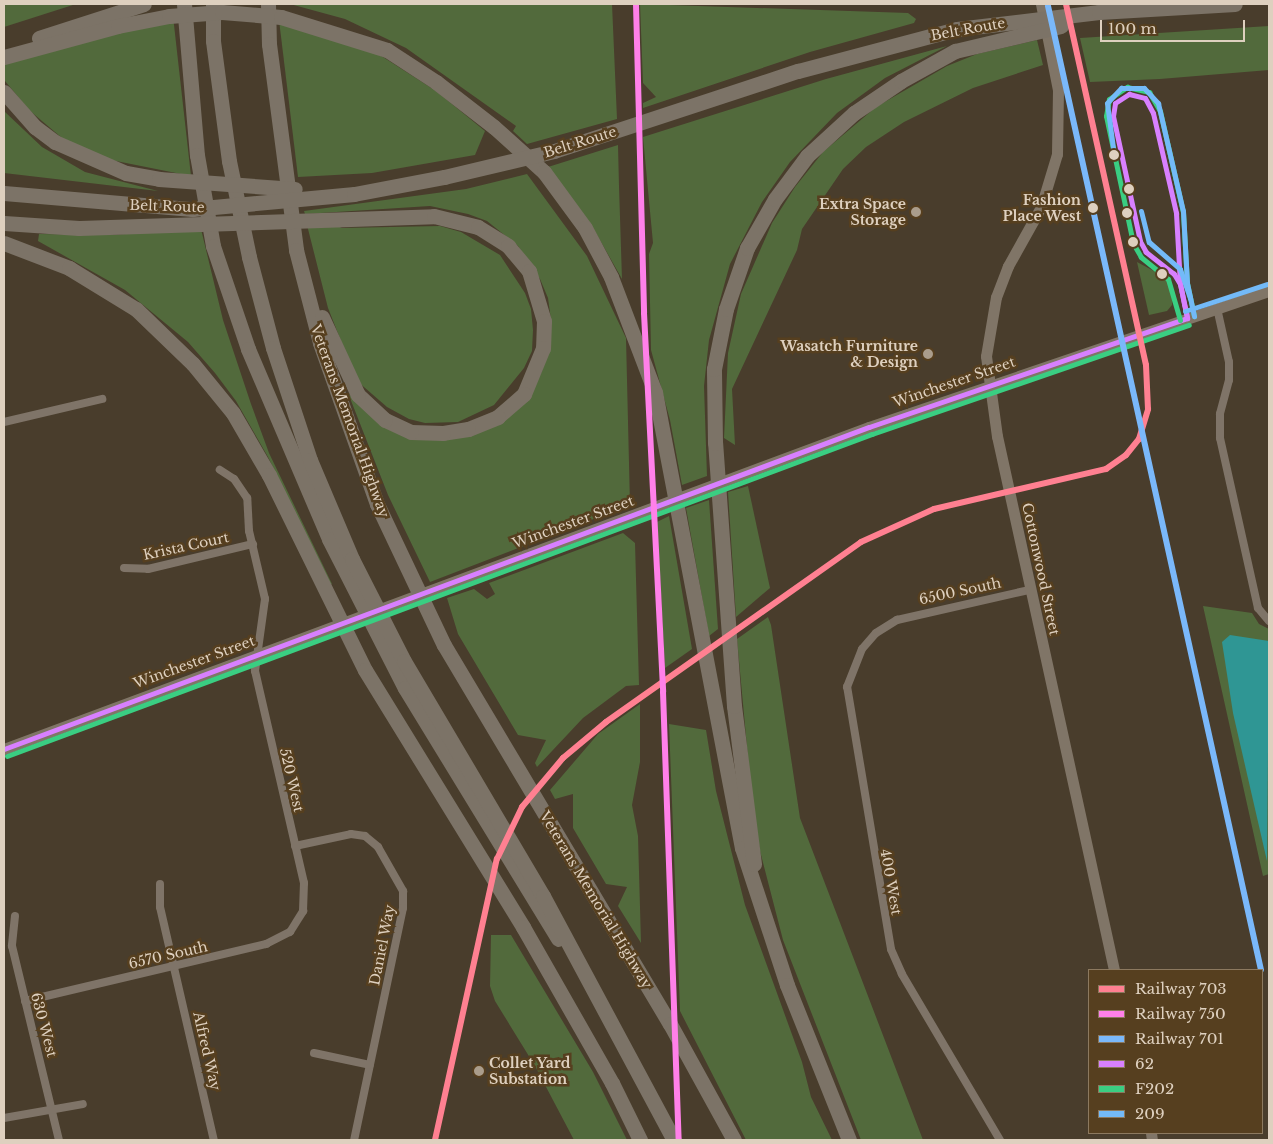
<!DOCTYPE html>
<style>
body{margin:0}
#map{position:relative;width:1273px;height:1144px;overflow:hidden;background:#493d2c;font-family:"Libre Baskerville",serif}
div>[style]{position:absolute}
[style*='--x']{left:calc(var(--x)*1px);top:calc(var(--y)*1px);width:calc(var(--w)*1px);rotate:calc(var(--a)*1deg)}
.green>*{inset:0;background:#526a3c}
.water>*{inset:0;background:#2f9694}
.street>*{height:8px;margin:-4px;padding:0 4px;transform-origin:4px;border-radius:4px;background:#7f7468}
.secondary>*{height:11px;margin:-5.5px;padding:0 5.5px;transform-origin:5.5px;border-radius:5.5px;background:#807567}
.highway>*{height:15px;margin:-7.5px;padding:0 7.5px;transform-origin:7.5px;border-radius:7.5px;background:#7c7367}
.bus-1>*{height:5px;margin:-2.5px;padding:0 2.5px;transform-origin:2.5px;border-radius:2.5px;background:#d880ff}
.bus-2>*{height:5px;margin:-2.5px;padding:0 2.5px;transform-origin:2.5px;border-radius:2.5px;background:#3ace82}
.bus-3>*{height:5px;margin:-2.5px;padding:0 2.5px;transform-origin:2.5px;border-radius:2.5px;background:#73baf8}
.rail-1>*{height:6px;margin:-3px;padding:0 3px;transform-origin:3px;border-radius:3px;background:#ff8091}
.rail-2>*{height:6px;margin:-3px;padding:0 3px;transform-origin:3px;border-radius:3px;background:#ff80e9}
.rail-3>*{height:6px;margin:-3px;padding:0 3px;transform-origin:3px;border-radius:3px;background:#7ab8fa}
.dots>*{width:14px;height:14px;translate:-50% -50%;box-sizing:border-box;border:2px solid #563f1f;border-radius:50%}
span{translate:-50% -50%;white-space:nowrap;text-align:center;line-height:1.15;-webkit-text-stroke:5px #563f1f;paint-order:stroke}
.street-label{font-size:14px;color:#ded0bf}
.stop-label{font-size:14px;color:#ded0bf;font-weight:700}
.right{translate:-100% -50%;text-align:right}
.poi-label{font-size:14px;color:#ded0bf;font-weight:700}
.left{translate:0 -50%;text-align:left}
.frame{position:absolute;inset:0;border:5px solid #ded0bf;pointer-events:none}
.legend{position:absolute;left:1088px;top:969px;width:175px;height:165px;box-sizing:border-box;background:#563f1f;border:1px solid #8c795f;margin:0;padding:6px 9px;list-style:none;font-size:15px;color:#ded0bf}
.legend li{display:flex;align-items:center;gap:10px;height:25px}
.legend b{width:25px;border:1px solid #8c795f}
.scale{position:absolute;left:1100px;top:20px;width:145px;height:22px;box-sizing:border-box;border:2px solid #ded0bf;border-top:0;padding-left:6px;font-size:15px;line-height:18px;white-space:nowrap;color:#ded0bf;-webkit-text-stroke:4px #563f1f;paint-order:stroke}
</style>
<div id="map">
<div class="green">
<div style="clip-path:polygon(4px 4px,76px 4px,4px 27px)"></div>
<div style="clip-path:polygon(290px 4px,612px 4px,617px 119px,527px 144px,513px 131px,516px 126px,406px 48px,345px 19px)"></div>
<div style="clip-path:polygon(640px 4px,908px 13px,916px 19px,914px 23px,810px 52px,643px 108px,643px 103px,656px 97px,643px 83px)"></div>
<div style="clip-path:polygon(173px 16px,191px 176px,106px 159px,62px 138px,29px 110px,5px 81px,4px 58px)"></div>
<div style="clip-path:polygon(279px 20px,351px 42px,383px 57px,436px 91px,485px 131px,475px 155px,372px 173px,298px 177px)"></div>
<div style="clip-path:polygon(1269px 26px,1269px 70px,1160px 79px,1090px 82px,1080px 38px)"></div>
<div style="clip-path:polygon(1037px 40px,1043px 65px,973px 88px,904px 122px,866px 147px,843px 169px,802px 229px,797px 250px,732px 389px,735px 445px,724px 438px,728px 353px,741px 294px,772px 223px,795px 187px,823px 152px,876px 107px,947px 66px,977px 54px)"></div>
<div style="clip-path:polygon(947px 46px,885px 78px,837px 113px,790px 162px,762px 202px,730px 264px,709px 340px,704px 386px,707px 476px,682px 485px,670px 420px,651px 350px,649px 254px,653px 243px,643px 137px,826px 79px)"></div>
<div style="clip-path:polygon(4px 111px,42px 147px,85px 172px,158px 191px,4px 173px)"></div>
<div style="clip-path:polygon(618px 145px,619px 186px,622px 279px,592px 226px,548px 167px)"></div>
<div style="clip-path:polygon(527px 174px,587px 256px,626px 338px,630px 505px,430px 582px,388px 495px,348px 393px,357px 403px,446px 440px,476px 434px,497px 423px,530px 394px,542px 371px,551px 320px,548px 298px,540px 279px,518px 246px,487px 221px,468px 214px,430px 206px,305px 214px,304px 211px,466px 189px)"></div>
<div style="clip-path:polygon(331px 223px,342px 228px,440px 226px,461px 232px,500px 255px,525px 293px,531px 309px,533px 330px,532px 351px,524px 368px,494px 405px,458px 422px,425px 423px,409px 419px,387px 407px,357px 381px,328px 308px,307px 225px)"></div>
<div style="clip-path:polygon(201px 229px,223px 320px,251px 404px,269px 453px,332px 584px,330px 585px,268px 457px,236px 401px,215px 373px,188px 342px,125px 290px,38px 241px,39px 234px,111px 235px)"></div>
<div style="clip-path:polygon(1137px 262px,1167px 278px,1173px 295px,1172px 305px,1167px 311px,1149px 315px)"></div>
<div style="clip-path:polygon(748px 486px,770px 588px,736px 617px,728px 492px)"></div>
<div style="clip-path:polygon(709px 500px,718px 629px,709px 636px,686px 508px)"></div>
<div style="clip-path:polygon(669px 516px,692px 649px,665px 668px,657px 522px)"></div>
<div style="clip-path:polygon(623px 533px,635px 543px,639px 685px,626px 686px,583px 718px,537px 767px,535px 763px,546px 740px,518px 735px,458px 634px,447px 598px,474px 589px,487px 599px,495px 594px,489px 583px)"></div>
<div style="clip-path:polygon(1203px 606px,1252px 613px,1259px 624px,1269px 629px,1269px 874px,1263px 876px)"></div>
<div style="clip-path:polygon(768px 617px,771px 625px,800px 818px,923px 1140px,861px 1140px,783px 940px,760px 851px,752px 801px,737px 639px)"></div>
<div style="clip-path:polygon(640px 704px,640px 762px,632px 805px,638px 836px,641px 943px,618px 906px,627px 887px,606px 884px,573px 828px,573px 794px,555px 799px,550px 790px,598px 734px)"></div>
<div style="clip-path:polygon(669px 724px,706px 730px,716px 791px,745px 905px,802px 1062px,811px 1097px,832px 1140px,746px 1140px,680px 1011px)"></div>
<div style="clip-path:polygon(491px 935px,511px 935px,593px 1072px,627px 1140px,574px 1140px,535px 1066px,495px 1001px,490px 986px)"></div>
</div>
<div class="water">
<div style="clip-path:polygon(1230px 635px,1269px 641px,1267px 861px,1233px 713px,1222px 642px)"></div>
</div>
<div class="street">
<div style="--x:1217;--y:308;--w:55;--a:77.5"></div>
<div style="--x:1229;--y:362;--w:18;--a:90"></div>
<div style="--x:1229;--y:380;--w:35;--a:105"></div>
<div style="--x:1220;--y:414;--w:24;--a:90"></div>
<div style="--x:1220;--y:438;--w:174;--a:77.4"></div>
<div style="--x:1258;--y:608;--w:17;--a:50"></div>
<div style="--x:4;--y:422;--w:101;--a:-13.2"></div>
<div style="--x:124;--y:568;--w:24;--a:2"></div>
<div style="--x:148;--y:569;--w:108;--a:-13.4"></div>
<div style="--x:295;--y:846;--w:57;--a:-12.1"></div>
<div style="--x:351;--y:834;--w:14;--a:8"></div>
<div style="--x:365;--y:836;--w:17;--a:40"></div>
<div style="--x:378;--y:847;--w:51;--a:60.4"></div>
<div style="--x:403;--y:891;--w:17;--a:90"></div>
<div style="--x:403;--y:908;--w:237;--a:101.9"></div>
<div style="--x:160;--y:884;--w:23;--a:90"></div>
<div style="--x:160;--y:907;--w:239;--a:77"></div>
<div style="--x:15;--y:916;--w:30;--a:96"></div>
<div style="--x:12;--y:946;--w:200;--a:76.4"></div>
<div style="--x:25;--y:1001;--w:248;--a:-13.3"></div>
<div style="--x:266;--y:944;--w:27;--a:-27"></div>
<div style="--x:290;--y:932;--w:25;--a:-58"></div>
<div style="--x:303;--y:911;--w:28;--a:-88"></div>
<div style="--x:304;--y:883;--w:218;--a:-103"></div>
<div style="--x:255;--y:671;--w:73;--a:-82.1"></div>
<div style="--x:265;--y:599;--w:70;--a:-103.2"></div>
<div style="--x:249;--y:531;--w:33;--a:-93"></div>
<div style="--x:247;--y:498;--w:23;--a:-124"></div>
<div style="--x:234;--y:479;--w:17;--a:-147"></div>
<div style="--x:314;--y:1053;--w:57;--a:12.1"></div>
<div style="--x:4;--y:1118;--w:80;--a:-10"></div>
<div style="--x:1000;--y:1140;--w:193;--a:-120.6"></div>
<div style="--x:902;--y:974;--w:27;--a:-114"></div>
<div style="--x:891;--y:949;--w:266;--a:-99.5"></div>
<div style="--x:847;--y:687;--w:41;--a:-68.5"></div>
<div style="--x:862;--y:649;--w:21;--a:-49"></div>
<div style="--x:876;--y:633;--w:25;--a:-32"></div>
<div style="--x:897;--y:620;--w:135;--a:-12.8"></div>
</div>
<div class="secondary">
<div style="--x:1041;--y:4;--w:88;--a:78.8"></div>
<div style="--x:1058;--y:90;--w:64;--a:90.9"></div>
<div style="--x:1057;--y:154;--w:55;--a:106.8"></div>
<div style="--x:1041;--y:207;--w:68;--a:119.2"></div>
<div style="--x:1008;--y:266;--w:33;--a:111"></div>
<div style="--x:996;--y:297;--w:60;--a:99.6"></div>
<div style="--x:986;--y:356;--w:81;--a:82.2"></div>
<div style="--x:997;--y:436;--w:547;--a:77.64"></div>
<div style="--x:4;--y:749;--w:923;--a:-20.42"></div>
<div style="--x:869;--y:427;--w:422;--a:-18.8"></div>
<div style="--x:1151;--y:1133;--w:7;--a:82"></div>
</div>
<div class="highway">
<div style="--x:184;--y:4;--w:152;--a:85.1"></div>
<div style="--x:197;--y:155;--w:92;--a:80"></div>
<div style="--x:213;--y:246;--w:109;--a:71.2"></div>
<div style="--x:248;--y:349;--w:207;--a:66.9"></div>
<div style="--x:329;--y:539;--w:167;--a:63"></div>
<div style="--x:405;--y:688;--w:294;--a:58.6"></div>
<div style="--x:213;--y:4;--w:37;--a:90"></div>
<div style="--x:213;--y:41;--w:121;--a:82.4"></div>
<div style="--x:229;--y:161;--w:98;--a:78.2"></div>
<div style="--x:249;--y:257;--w:94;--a:75.2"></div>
<div style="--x:273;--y:348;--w:118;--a:71.7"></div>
<div style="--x:310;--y:460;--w:108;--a:67"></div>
<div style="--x:352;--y:559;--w:114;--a:63"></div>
<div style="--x:404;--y:661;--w:273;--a:59.4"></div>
<div style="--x:543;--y:896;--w:277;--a:61.8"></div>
<div style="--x:268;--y:4;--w:40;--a:88.6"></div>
<div style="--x:269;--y:44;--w:208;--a:82.5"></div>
<div style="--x:296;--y:250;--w:96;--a:75.5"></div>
<div style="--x:320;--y:343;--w:171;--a:70.5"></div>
<div style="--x:377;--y:504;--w:156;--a:64.6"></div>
<div style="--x:444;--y:645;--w:441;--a:59.2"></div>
<div style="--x:670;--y:1024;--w:132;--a:61.1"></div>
<div style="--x:39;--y:38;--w:110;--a:-17.9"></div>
<div style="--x:4;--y:57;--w:118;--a:-15.2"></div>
<div style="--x:118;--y:26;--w:52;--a:-11.1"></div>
<div style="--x:169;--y:16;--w:53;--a:-4.3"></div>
<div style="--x:222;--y:12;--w:59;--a:4.8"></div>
<div style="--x:281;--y:17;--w:111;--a:17.3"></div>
<div style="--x:387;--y:50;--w:59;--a:33.1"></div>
<div style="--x:436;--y:82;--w:73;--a:37.8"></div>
<div style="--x:494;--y:127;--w:67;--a:42"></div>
<div style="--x:544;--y:172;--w:69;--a:53.8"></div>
<div style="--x:585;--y:228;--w:55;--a:62"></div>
<div style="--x:611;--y:277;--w:123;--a:69.1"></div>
<div style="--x:655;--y:392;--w:464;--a:79.2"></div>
<div style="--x:742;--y:848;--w:144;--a:71.8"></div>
<div style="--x:787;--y:985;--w:167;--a:68.2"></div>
<div style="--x:4;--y:92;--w:47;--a:48.5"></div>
<div style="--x:35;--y:127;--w:25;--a:37"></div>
<div style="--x:55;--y:142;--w:77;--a:23.6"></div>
<div style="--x:126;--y:173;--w:34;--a:10"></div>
<div style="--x:159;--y:179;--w:136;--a:4.2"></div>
<div style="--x:4;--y:193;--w:189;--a:4.9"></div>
<div style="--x:192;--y:209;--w:163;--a:-5.3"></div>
<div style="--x:354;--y:194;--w:92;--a:-10.7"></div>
<div style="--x:444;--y:177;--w:113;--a:-13.3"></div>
<div style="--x:554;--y:151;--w:257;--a:-18.2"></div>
<div style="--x:798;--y:71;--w:164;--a:-14.8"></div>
<div style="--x:957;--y:29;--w:143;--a:-6.8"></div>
<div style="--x:1099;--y:12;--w:136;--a:-3.4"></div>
<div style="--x:4;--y:223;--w:75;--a:3.8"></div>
<div style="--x:79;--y:228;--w:355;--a:-1.9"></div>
<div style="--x:434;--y:216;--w:45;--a:14"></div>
<div style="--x:478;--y:227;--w:36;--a:32"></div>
<div style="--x:508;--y:246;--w:33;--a:50"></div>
<div style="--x:529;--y:271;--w:52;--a:73.3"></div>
<div style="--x:544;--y:321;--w:27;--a:92"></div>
<div style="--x:543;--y:348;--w:50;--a:112.4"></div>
<div style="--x:524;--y:394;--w:35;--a:139"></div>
<div style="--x:498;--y:417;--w:32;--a:158"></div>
<div style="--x:468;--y:429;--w:25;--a:171"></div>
<div style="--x:443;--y:433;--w:32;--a:-178"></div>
<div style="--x:411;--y:432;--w:29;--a:-155"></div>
<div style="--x:385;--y:420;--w:37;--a:-137"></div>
<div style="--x:358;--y:395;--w:86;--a:-114.8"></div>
<div style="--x:4;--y:243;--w:70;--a:21"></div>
<div style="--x:69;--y:268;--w:79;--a:31.5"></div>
<div style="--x:136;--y:309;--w:79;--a:44"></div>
<div style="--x:193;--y:364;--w:63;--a:50.8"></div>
<div style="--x:233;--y:413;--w:72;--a:59.9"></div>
<div style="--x:269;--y:475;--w:217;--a:63.8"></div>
<div style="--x:365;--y:670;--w:302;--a:58.4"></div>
<div style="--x:523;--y:927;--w:180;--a:60.3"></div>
<div style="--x:612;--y:1083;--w:64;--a:63.8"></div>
<div style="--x:754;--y:864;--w:159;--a:-97.2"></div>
<div style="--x:734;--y:706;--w:264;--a:-94.1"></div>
<div style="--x:715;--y:443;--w:74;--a:-90.8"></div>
<div style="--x:714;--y:369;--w:61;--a:-78.7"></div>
<div style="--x:726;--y:309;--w:65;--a:-71"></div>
<div style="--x:747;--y:248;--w:56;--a:-60.3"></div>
<div style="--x:775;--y:199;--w:54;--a:-53.3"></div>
<div style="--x:807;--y:156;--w:64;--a:-42.5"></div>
<div style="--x:854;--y:113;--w:57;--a:-34.2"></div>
<div style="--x:901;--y:81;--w:62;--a:-29.1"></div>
<div style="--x:955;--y:51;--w:109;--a:-13.3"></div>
</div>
<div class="bus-1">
<div style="--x:1129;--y:94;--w:16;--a:14"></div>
<div style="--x:1145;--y:98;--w:17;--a:62"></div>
<div style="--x:1153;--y:113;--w:103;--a:77"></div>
<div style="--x:1176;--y:213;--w:71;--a:86.8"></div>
<div style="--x:1180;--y:284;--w:12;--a:-121"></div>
<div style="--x:1174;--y:274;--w:36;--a:-142"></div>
<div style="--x:1146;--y:252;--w:13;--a:-119"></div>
<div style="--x:1140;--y:241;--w:128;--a:-102.2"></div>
<div style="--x:1113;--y:116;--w:13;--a:-81"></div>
<div style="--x:1115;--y:103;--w:17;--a:-33"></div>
<div style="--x:1180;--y:284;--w:35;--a:78"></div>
<div style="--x:1187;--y:318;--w:14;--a:-102"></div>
<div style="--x:1184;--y:304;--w:20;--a:-101"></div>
<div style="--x:4;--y:749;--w:923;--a:-20.42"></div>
<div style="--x:869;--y:427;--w:336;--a:-18.9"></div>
</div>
<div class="bus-2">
<div style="--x:1180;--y:320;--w:43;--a:-106.3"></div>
<div style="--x:1168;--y:279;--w:35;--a:-141"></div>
<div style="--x:1141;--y:257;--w:16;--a:-120"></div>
<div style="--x:1133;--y:243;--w:130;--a:-102"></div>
<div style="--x:1106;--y:116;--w:17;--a:-80"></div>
<div style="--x:1109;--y:99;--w:22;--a:-34"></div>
<div style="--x:1127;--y:87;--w:23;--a:13"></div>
<div style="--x:1149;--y:92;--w:22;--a:60"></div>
<div style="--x:1160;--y:111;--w:104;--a:77.2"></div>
<div style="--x:1183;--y:212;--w:71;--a:86.8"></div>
<div style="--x:1187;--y:283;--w:34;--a:78"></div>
<div style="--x:7;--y:756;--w:923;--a:-20.42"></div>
<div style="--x:872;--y:434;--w:335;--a:-19"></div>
</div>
<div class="bus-3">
<div style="--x:1114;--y:155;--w:52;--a:-97.7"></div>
<div style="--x:1107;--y:103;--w:21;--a:-47"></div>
<div style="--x:1121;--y:88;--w:23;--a:0"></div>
<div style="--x:1144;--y:88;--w:21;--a:47"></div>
<div style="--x:1158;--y:103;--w:111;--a:77"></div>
<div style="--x:1183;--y:211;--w:72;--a:86.8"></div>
<div style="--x:1187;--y:283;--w:34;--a:78"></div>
<div style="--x:1141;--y:211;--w:32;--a:76"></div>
<div style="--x:1149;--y:242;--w:41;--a:41.1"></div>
<div style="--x:1180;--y:269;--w:31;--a:71"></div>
<div style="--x:1185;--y:311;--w:86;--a:-18.2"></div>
</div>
<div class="rail-1">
<div style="--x:435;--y:1140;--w:288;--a:-77.6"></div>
<div style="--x:497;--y:859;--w:58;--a:-64.3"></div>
<div style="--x:522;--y:807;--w:64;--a:-50.1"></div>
<div style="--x:563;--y:758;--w:56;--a:-39.9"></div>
<div style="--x:606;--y:722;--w:312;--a:-35.2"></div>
<div style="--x:861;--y:542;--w:80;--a:-24.3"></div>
<div style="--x:934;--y:509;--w:177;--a:-13.1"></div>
<div style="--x:1106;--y:469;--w:24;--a:-35"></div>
<div style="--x:1126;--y:455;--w:21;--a:-51"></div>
<div style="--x:1139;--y:439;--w:31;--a:-73"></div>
<div style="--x:1148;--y:409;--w:44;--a:-92.6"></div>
<div style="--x:1146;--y:365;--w:370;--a:-102.5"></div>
</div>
<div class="rail-2">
<div style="--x:636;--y:4;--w:309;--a:88.5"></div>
<div style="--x:644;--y:313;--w:379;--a:87.1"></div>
<div style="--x:663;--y:692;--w:448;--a:88"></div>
</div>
<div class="rail-3">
<div style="--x:1048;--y:6;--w:987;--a:77.54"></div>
</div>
<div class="dots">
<div style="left:1114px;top:155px;background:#ded0bf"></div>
<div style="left:1129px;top:189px;background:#ded0bf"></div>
<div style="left:1093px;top:208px;background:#ded0bf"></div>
<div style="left:916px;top:212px;background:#aa9d8c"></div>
<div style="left:1127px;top:213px;background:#ded0bf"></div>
<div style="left:1133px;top:242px;background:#ded0bf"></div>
<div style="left:1162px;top:274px;background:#ded0bf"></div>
<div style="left:928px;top:354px;background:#aa9d8c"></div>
<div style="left:479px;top:1071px;background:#aa9d8c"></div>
</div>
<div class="street-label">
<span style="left:968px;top:29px;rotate:-10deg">Belt Route</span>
<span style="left:580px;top:142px;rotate:-17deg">Belt Route</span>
<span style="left:167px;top:206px;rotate:2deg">Belt Route</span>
<span style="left:954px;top:382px;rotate:-19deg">Winchester Street</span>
<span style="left:350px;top:421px;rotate:70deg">Veterans Memorial Highway</span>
<span style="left:573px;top:522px;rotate:-20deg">Winchester Street</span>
<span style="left:186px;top:546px;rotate:-12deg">Krista Court</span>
<span style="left:1041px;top:569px;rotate:78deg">Cottonwood Street</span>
<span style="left:960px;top:591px;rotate:-12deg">6500 South</span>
<span style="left:194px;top:662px;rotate:-20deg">Winchester Street</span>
<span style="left:292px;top:780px;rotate:77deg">520 West</span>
<span style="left:891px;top:882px;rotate:80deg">400 West</span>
<span style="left:596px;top:900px;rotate:59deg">Veterans Memorial Highway</span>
<span style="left:382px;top:945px;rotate:-79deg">Daniel Way</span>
<span style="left:168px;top:955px;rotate:-13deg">6570 South</span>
<span style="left:44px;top:1025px;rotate:75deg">630 West</span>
<span style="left:207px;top:1051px;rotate:77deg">Alfred Way</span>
</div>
<div class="stop-label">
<span class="right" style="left:1081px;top:208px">Fashion<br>Place West</span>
</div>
<div class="poi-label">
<span class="right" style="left:906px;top:212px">Extra Space<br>Storage</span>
<span class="right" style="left:918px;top:354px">Wasatch Furniture<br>&amp; Design</span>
<span class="left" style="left:489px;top:1071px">Collet Yard<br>Substation</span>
</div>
<div class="frame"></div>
<ul class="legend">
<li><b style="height:6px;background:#ff8091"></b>Railway 703</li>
<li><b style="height:6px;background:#ff80e9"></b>Railway 750</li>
<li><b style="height:6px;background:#7ab8fa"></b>Railway 701</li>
<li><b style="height:6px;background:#d880ff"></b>62</li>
<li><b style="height:6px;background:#3ace82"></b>F202</li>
<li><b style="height:6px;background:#73baf8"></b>209</li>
</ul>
<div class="scale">100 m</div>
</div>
